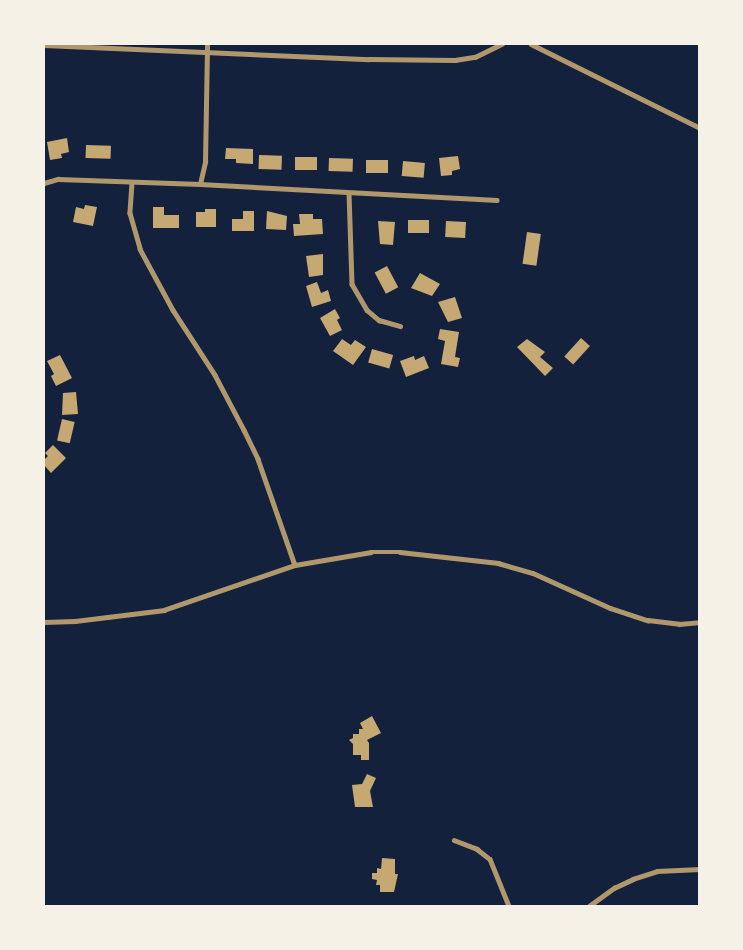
<!DOCTYPE html>
<style>
body{margin:0}
#map{position:relative;width:743px;height:950px;overflow:hidden;background:#14213d;font-family:"Roboto Serif",serif}
div>[style]{position:absolute}
[style*='--x']{left:calc(var(--x)*1px);top:calc(var(--y)*1px);width:calc(var(--w)*1px);rotate:calc(var(--a)*1deg)}
.building>*{inset:0;background:#c6a872;transform-origin:0 0}
.minor>*{height:4.5px;margin:-2.25px;padding:0 2.25px;transform-origin:2.25px;border-radius:2.25px;background:#b1986c}
span{translate:-50% -50%;white-space:nowrap;text-align:center;line-height:1.15;-webkit-text-stroke:6px #f6f1e7;paint-order:stroke}
.frame{position:absolute;inset:0;border:45px solid #f6f1e7;pointer-events:none}
</style>
<div id="map">
<div class="building">
<div style="clip-path:polygon(67px 138px,69px 152px,61px 154px,62px 158px,50px 160px,47px 142px)"></div>
<div style="left:86px;top:145px;width:25px;height:13px;rotate:2deg"></div>
<div style="clip-path:polygon(226px 148px,253px 149px,253px 164px,236px 163px,236px 159px,225px 159px)"></div>
<div style="left:259px;top:155px;width:23px;height:14px;rotate:2deg"></div>
<div style="clip-path:polygon(458px 156px,460px 169px,452px 171px,452px 175px,441px 176px,439px 158px)"></div>
<div style="left:295px;top:157px;width:22px;height:13px"></div>
<div style="left:329px;top:158px;width:24px;height:13px;rotate:2deg"></div>
<div style="left:366px;top:160px;width:22px;height:13px"></div>
<div style="left:403px;top:161px;width:22px;height:15px;rotate:5deg"></div>
<div style="clip-path:polygon(85px 205px,97px 207px,93px 226px,73px 222px,76px 207px,84px 209px)"></div>
<div style="clip-path:polygon(153px 207px,164px 207px,164px 215px,179px 215px,179px 228px,153px 228px)"></div>
<div style="clip-path:polygon(205px 209px,216px 209px,216px 227px,196px 227px,196px 212px,205px 212px)"></div>
<div style="clip-path:polygon(243px 211px,254px 211px,254px 231px,232px 231px,232px 219px,243px 219px)"></div>
<div style="clip-path:polygon(267px 211px,287px 216px,286px 230px,266px 229px)"></div>
<div style="clip-path:polygon(299px 214px,313px 214px,313px 219px,322px 219px,323px 234px,294px 236px,293px 224px,300px 224px)"></div>
<div style="left:408px;top:220px;width:21px;height:13px"></div>
<div style="clip-path:polygon(378px 221px,395px 222px,393px 245px,380px 244px)"></div>
<div style="left:446px;top:221px;width:20px;height:16px;rotate:3deg"></div>
<div style="left:527px;top:232px;width:14px;height:32px;rotate:8deg"></div>
<div style="clip-path:polygon(323px 254px,323px 275px,309px 277px,306px 256px)"></div>
<div style="left:387px;top:266px;width:24px;height:14px;rotate:62deg"></div>
<div style="clip-path:polygon(420px 273px,440px 284px,432px 296px,411px 288px)"></div>
<div style="clip-path:polygon(317px 282px,321px 293px,328px 290px,331px 301px,312px 307px,306px 286px)"></div>
<div style="clip-path:polygon(455px 297px,462px 318px,448px 322px,438px 302px)"></div>
<div style="clip-path:polygon(335px 309px,340px 318px,337px 320px,342px 330px,330px 336px,320px 318px)"></div>
<div style="clip-path:polygon(440px 329px,459px 332px,455px 357px,460px 358px,458px 367px,441px 364px,445px 341px,438px 339px)"></div>
<div style="left:581px;top:338px;width:12px;height:25px;rotate:42deg"></div>
<div style="clip-path:polygon(342px 339px,351px 345px,355px 340px,366px 347px,353px 365px,333px 351px)"></div>
<div style="clip-path:polygon(527px 339px,545px 352px,540px 357px,553px 368px,545px 376px,517px 347px)"></div>
<div style="left:372px;top:349px;width:22px;height:14px;rotate:16deg"></div>
<div style="clip-path:polygon(60px 355px,72px 378px,56px 386px,51px 376px,54px 374px,47px 361px)"></div>
<div style="clip-path:polygon(414px 356px,415px 360px,424px 356px,429px 368px,406px 377px,400px 361px)"></div>
<div style="clip-path:polygon(76px 392px,78px 414px,62px 415px,63px 393px)"></div>
<div style="left:62px;top:419px;width:13px;height:22px;rotate:13deg"></div>
<div style="clip-path:polygon(53px 445px,66px 458px,51px 473px,44px 465px,44px 460px,48px 456px,45px 453px)"></div>
<div style="clip-path:polygon(372px 716px,381px 733px,367px 740px,369px 743px,369px 760px,361px 760px,361px 755px,353px 755px,353px 744px,349px 740px,353px 738px,353px 734px,359px 734px,359px 729px,363px 729px,360px 723px)"></div>
<div style="clip-path:polygon(367px 774px,376px 778px,370px 791px,373px 807px,355px 807px,352px 785px,362px 784px)"></div>
<div style="clip-path:polygon(382px 858px,395px 859px,395px 874px,398px 874px,394px 892px,380px 892px,380px 885px,376px 885px,377px 880px,372px 879px,372px 873px,377px 873px,377px 868px,381px 869px)"></div>
</div>
<div class="minor">
<div style="--x:531;--y:44;--w:189;--a:26.4"></div>
<div style="--x:44;--y:45;--w:325;--a:2.5"></div>
<div style="--x:369;--y:59;--w:86;--a:0.7"></div>
<div style="--x:455;--y:60;--w:20;--a:-9"></div>
<div style="--x:475;--y:57;--w:30;--a:-26"></div>
<div style="--x:44;--y:183;--w:15;--a:-16"></div>
<div style="--x:58;--y:179;--w:142;--a:2"></div>
<div style="--x:200;--y:184;--w:297;--a:3.1"></div>
<div style="--x:132;--y:183;--w:30;--a:94"></div>
<div style="--x:130;--y:213;--w:37;--a:74"></div>
<div style="--x:140;--y:249;--w:69;--a:61.6"></div>
<div style="--x:173;--y:310;--w:77;--a:57.1"></div>
<div style="--x:215;--y:375;--w:62;--a:62.2"></div>
<div style="--x:244;--y:430;--w:32;--a:64"></div>
<div style="--x:258;--y:459;--w:112;--a:70.8"></div>
<div style="--x:200;--y:184;--w:23;--a:-77"></div>
<div style="--x:205;--y:162;--w:118;--a:-89"></div>
<div style="--x:349;--y:193;--w:91;--a:88.1"></div>
<div style="--x:352;--y:284;--w:30;--a:60"></div>
<div style="--x:367;--y:310;--w:16;--a:40"></div>
<div style="--x:379;--y:320;--w:22;--a:16"></div>
<div style="--x:44;--y:622;--w:31;--a:-2"></div>
<div style="--x:75;--y:621;--w:90;--a:-7"></div>
<div style="--x:164;--y:610;--w:139;--a:-19"></div>
<div style="--x:295;--y:565;--w:77;--a:-9.7"></div>
<div style="--x:371;--y:552;--w:29;--a:0"></div>
<div style="--x:400;--y:552;--w:99;--a:6.4"></div>
<div style="--x:498;--y:563;--w:36;--a:16"></div>
<div style="--x:533;--y:573;--w:85;--a:24.4"></div>
<div style="--x:610;--y:608;--w:40;--a:18"></div>
<div style="--x:648;--y:620;--w:31;--a:7"></div>
<div style="--x:679;--y:624;--w:21;--a:-5"></div>
<div style="--x:454;--y:840;--w:25;--a:21"></div>
<div style="--x:477;--y:849;--w:16;--a:38"></div>
<div style="--x:490;--y:859;--w:51;--a:68"></div>
<div style="--x:589;--y:906;--w:31;--a:-36"></div>
<div style="--x:614;--y:888;--w:21;--a:-25"></div>
<div style="--x:633;--y:879;--w:25;--a:-18"></div>
<div style="--x:657;--y:871;--w:43;--a:-2.7"></div>
</div>
<div class="frame"></div>
</div>
